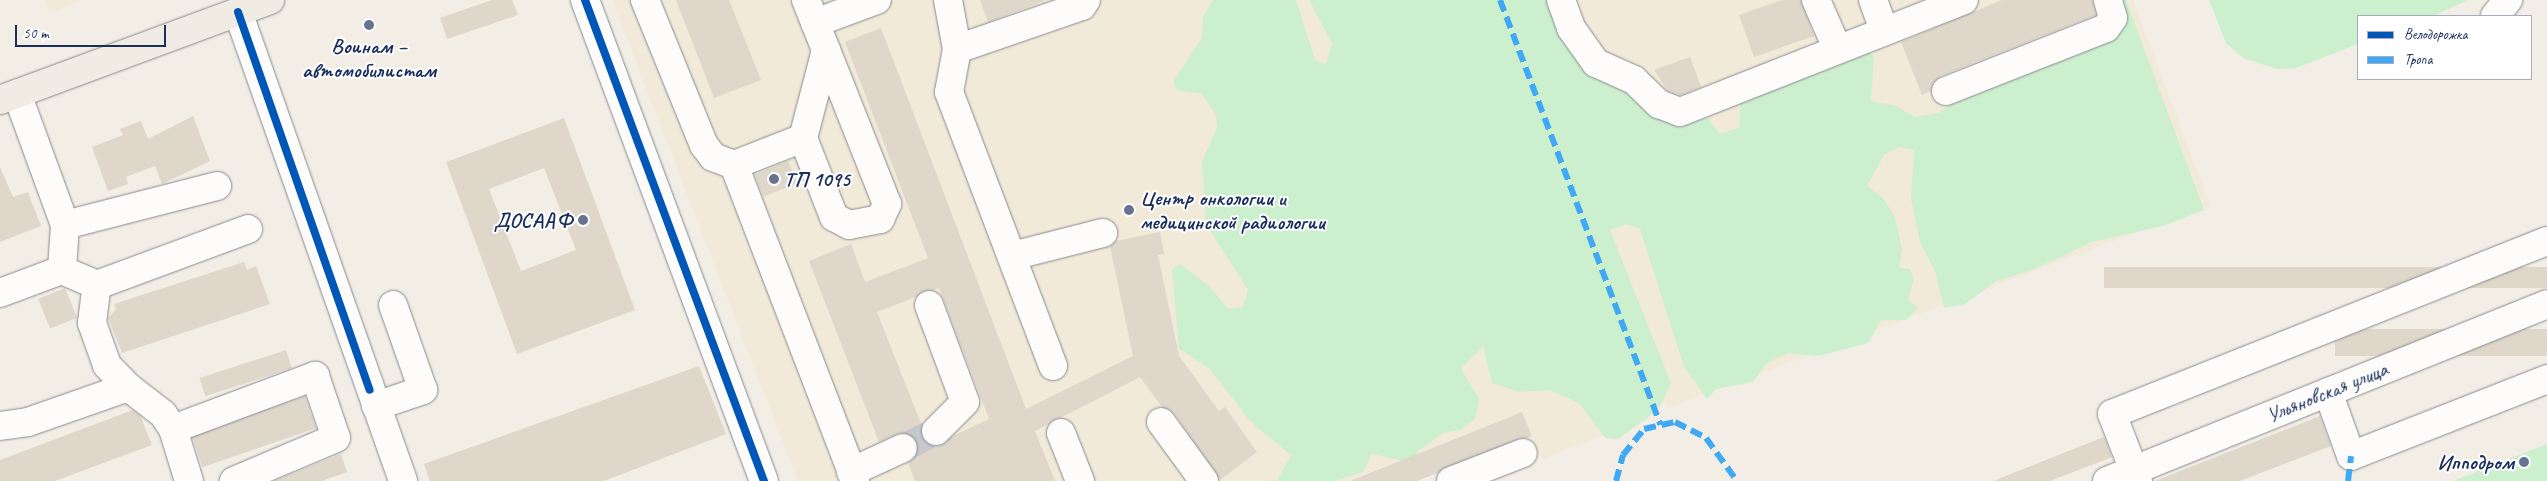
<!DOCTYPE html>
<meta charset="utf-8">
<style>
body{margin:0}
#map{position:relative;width:2547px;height:481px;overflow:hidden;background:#f2eee6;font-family:Caveat,sans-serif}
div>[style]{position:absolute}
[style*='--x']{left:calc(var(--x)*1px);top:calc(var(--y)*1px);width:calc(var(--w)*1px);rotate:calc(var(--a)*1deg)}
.built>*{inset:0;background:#f2ead8}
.green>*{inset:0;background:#ccefce}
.building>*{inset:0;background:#ded7ca;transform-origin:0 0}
.minor-tunnel>*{height:28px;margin-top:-14px;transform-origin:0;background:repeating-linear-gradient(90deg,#c7c8cb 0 28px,transparent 0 42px)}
.roads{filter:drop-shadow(0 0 1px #888a8f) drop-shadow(0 0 1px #888a8f)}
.minor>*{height:28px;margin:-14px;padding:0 14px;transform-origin:14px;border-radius:14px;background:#fdfcfb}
.major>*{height:28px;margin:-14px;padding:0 14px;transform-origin:14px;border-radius:14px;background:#f1ece3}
.quiet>*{height:6px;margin-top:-3px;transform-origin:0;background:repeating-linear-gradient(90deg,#3fa9f5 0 12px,transparent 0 18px)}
.cycleway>*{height:8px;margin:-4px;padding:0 4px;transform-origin:4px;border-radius:4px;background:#0057b8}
.dots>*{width:14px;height:14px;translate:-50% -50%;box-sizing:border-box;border:2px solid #fff;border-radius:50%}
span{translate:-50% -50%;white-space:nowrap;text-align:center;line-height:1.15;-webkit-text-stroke:4px #fff;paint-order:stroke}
.poi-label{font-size:21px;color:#1b2f5e;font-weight:700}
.left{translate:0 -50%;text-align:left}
.right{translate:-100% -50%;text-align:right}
.street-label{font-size:21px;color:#1b2f5e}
.legend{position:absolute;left:2357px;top:15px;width:175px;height:65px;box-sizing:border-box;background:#fff;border:1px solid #a4acbf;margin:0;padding:6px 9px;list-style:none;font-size:15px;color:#1b2f5e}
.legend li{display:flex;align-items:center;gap:10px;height:25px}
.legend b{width:25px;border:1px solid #a4acbf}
.scale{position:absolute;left:15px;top:25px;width:151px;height:22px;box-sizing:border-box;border:2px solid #1b2f5e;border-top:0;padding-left:6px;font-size:15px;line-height:18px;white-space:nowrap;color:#1b2f5e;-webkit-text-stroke:4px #fff;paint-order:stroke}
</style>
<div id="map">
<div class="built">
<div style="clip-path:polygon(44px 0,84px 0,49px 13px)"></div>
<div style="clip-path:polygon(612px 0,1485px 0,1646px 419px,1542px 459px,1522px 412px,1348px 481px,798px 481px)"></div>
<div style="clip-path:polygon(1513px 0,2133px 0,2210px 205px,1668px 408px)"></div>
</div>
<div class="green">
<div style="clip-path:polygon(1213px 0,1296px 0,1315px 60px,1326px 64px,1332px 44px,1309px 0,1548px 0,1648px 113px,1667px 121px,1709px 119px,1720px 134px,1739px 128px,1741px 97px,1865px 46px,1874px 58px,1871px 101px,1896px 106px,1915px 117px,1939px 113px,1956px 100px,2081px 49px,2111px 0,2126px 0,2204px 210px,2163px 226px,2092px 242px,2032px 270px,1996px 281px,1965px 304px,1944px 308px,1935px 271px,1920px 242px,1911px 199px,1914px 150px,1899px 147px,1884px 155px,1867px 186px,1883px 198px,1895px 217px,1902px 249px,1899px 268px,1910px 269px,1914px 278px,1908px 300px,1918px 308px,1906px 320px,1881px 320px,1868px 343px,1818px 356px,1788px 353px,1767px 363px,1753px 382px,1716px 389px,1707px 399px,1684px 367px,1640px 229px,1626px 224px,1610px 230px,1671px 383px,1661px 405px,1646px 419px,1618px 439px,1605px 438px,1579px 403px,1549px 390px,1519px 392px,1492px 383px,1483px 346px,1461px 369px,1479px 399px,1475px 419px,1460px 430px,1443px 433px,1418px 451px,1413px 463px,1372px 454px,1363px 472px,1335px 481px,1264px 481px,1277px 480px,1291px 455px,1250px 421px,1209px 368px,1179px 349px,1172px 270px,1180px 264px,1210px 287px,1228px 309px,1243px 307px,1248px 290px,1206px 224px,1202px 161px,1217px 128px,1216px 115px,1202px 94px,1177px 90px,1173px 82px,1202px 38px,1203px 17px)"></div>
<div style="clip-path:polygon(2209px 0,2468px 0,2433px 16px,2358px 16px,2358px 44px,2296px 68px,2277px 69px,2243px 58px,2226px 43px)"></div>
<div style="clip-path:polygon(2547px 444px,2547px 481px,2453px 481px)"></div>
</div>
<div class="building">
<div style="clip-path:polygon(492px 0,512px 0,518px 15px,447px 39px,440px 18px)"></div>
<div style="clip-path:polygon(676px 0,729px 0,761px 80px,714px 98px)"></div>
<div style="clip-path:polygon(980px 0,1044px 0,1044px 1px,988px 22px)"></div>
<div style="clip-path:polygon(1782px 0,1801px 0,1814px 36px,1754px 57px,1739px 15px)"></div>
<div style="clip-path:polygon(2002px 0,2093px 0,2096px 15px,1940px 76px,1931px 91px,1922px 95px,1901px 42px)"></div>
<div style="clip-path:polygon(evenodd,881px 28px,1026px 409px,1133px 356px,1110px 246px,1116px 241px,1160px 232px,1164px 254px,1158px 255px,1179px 356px,1219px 411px,1225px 407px,1257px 452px,1220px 480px,1174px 413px,1162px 407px,1140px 377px,1035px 431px,1055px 481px,915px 481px,908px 463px,918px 450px,912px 436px,897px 434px,879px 442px,809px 261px,851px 244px,865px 282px,928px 258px,845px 42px,881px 28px,939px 288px,989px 419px,932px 446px,921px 436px,922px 426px,877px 312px,939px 288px)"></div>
<div style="clip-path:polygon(1690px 57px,1701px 87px,1680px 95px,1668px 91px,1654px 70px)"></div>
<div style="clip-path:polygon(193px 116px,210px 161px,162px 184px,155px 166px,126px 177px,128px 184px,108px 191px,92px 147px,123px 135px,120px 129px,141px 121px,148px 139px)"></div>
<div style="clip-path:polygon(evenodd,564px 118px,635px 310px,517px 354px,446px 162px,564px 118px,544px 168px,576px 250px,521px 271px,489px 189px,544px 168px)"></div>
<div style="left:788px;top:161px;width:24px;height:36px;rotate:68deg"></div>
<div style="clip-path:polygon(0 167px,13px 197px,28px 192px,41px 226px,0 242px)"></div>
<div style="clip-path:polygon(244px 262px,247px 270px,256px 266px,270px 304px,122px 353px,108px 318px,116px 309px,114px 304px)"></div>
<div style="left:2547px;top:267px;width:21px;height:443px;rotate:90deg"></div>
<div style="left:65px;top:288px;width:32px;height:29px;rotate:68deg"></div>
<div style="left:2547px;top:329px;width:27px;height:212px;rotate:90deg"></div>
<div style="left:286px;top:350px;width:19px;height:91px;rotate:72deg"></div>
<div style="clip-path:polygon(699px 366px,726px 434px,604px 481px,430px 481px,424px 464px)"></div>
<div style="left:305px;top:396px;width:34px;height:120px;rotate:71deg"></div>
<div style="clip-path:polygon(133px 410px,141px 417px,152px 445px,55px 481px,0 481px,0 460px)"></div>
<div style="clip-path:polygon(1522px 412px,1532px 436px,1417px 481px,1350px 481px)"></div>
<div style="clip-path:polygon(2320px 416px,2331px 446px,2240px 481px,2155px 481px)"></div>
<div style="clip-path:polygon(2104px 437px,2112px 457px,2050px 481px,1993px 481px)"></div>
<div style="clip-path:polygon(341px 454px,347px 472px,322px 481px,274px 481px)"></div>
</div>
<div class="minor-tunnel">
<div style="--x:903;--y:448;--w:37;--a:-27"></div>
</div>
<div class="roads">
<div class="minor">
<div style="--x:585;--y:0;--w:513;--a:69.59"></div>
<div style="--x:645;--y:0;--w:157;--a:67.9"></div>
<div style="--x:704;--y:145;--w:15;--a:53"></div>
<div style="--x:713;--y:157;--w:22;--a:21"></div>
<div style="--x:806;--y:0;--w:54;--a:68.2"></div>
<div style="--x:826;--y:50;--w:91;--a:104.6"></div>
<div style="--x:803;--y:138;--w:74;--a:158.6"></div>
<div style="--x:734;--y:165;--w:338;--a:69"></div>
<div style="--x:948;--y:0;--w:50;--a:79.6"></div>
<div style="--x:957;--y:49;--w:44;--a:100.5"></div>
<div style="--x:949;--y:92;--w:293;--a:69.2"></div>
<div style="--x:1561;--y:0;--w:30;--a:70"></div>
<div style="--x:1571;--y:28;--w:43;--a:54.5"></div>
<div style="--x:1596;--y:63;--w:42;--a:24.1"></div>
<div style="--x:1634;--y:80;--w:35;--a:44"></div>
<div style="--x:1659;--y:104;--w:22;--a:21"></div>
<div style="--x:1680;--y:112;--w:305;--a:-21.5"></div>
<div style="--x:1816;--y:0;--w:52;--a:66.4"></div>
<div style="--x:1873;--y:0;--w:32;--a:70"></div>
<div style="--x:238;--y:12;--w:497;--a:70.6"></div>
<div style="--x:2495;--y:16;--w:21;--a:-51"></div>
<div style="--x:815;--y:23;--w:66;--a:-20.4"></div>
<div style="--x:957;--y:49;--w:132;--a:-19"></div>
<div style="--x:1082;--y:6;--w:7;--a:-56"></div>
<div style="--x:1946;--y:91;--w:172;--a:-21.5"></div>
<div style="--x:2106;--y:28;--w:12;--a:-55"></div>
<div style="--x:2113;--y:18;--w:19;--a:-106"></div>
<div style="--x:803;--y:138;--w:85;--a:68.6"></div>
<div style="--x:834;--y:217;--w:17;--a:28"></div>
<div style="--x:849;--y:225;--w:32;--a:-11"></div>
<div style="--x:880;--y:219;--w:17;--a:-65"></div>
<div style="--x:887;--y:204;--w:166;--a:-111.6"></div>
<div style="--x:65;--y:225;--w:157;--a:-14.4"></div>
<div style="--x:1012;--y:256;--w:94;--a:-14.2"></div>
<div style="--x:97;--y:285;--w:161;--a:-20.3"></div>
<div style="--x:0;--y:293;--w:66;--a:-20.4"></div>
<div style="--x:929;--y:305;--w:103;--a:69.6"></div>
<div style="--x:965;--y:402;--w:41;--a:135"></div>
<div style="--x:128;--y:387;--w:44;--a:37.6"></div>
<div style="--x:163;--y:414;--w:18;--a:56"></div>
<div style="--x:173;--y:429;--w:54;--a:72.9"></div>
<div style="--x:2328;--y:392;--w:68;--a:70.2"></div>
<div style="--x:2351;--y:456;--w:211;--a:-21.4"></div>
<div style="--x:376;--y:406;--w:50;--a:-18.8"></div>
<div style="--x:423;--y:390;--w:90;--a:-109.4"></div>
<div style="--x:1161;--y:422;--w:73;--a:53.9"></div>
<div style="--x:0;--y:426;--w:28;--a:-8"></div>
<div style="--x:28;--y:422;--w:106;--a:-19.3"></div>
<div style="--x:128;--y:387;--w:30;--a:-134"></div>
<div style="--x:107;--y:365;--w:45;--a:-109.7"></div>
<div style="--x:92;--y:323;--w:38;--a:-83"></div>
<div style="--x:97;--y:285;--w:38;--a:-157"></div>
<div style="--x:62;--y:270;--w:45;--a:-86.2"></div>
<div style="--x:65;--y:225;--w:140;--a:-110.1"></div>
<div style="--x:173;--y:429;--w:152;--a:-20.5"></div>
<div style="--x:315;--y:376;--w:65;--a:71.3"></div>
<div style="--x:336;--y:438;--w:111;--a:157.1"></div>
<div style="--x:1061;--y:433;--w:52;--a:68.4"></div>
<div style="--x:851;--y:472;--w:57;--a:-24.8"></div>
<div style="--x:1451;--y:481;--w:77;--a:-21.3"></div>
<div style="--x:2107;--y:481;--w:474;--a:-21.9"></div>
<div style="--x:2138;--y:481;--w:72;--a:-111.2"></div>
<div style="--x:2112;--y:414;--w:468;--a:-21.7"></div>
</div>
<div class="major">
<div style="--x:0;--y:100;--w:288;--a:-20.3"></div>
</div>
</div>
<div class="quiet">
<div style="--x:1500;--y:0;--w:454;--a:69.3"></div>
<div style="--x:1616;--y:481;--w:27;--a:-75"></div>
<div style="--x:1623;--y:455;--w:33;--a:-51"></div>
<div style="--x:1644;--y:429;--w:32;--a:-13"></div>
<div style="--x:1675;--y:422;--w:35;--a:27"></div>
<div style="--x:1706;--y:438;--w:53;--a:54.2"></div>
<div style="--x:2348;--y:481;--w:25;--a:-83"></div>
</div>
<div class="cycleway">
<div style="--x:585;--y:0;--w:513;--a:69.59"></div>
<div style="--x:238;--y:12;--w:400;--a:70.8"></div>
</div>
<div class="dots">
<div style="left:369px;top:25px;background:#66728e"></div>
<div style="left:774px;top:179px;background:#66728e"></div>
<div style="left:1129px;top:210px;background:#66728e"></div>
<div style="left:583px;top:220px;background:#66728e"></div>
<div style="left:2524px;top:462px;background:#66728e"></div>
</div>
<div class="poi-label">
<span style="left:369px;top:58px">Воинам –<br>автомобилистам</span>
<span class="left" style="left:784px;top:179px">ТП 1095</span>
<span class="left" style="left:1140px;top:210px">Центр онкологии и<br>медицинской радиологии</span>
<span class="right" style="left:573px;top:220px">ДОСААФ</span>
<span class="right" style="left:2514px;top:462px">Ипподром</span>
</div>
<div class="street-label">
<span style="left:2327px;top:392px;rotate:-22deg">Ульяновская улица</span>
</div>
<ul class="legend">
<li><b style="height:6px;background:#0057b8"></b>Велодорожка</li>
<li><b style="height:6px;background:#3fa9f5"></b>Тропа</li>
</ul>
<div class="scale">50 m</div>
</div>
